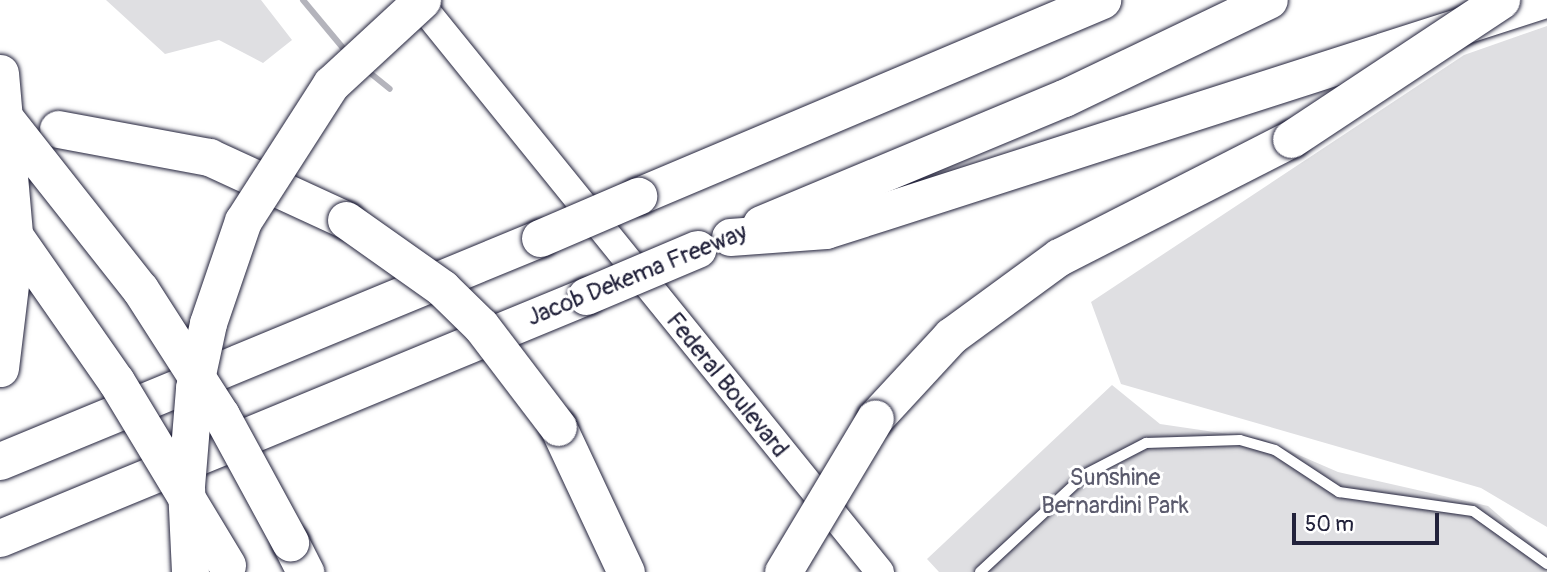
<!DOCTYPE html>
<style>
body{margin:0}
#map{position:relative;width:1547px;height:572px;overflow:hidden;background:#fff;font-family:Pangolin,sans-serif}
div>[style]{position:absolute}
[style*='--x']{left:calc(var(--x)*1px);top:calc(var(--y)*1px);width:calc(var(--w)*1px);rotate:calc(var(--a)*1deg)}
.green>*{inset:0;background:#dfdfe2}
.stream>*{height:6px;margin:-3px;padding:0 3px;transform-origin:3px;border-radius:3px;background:#b4b4bc}
.roads{filter:drop-shadow(0 0 2px #22223b) drop-shadow(0 0 2px #22223b)}
.service>*{height:10px;margin:-5px;padding:0 5px;transform-origin:5px;border-radius:5px;background:#fff}
.secondary>*{height:28px;margin:-14px;padding:0 14px;transform-origin:14px;border-radius:14px;background:#fff}
.motorway>*{height:37px;margin:-18.5px;padding:0 18.5px;transform-origin:18.5px;border-radius:18.5px;background:#fff}
.bridges{filter:drop-shadow(0 0 2px #22223b) drop-shadow(0 0 2px #22223b)}
.motorway-bridge>*{height:37px;margin:-18.5px;padding:0 18.5px;transform-origin:18.5px;border-radius:18.5px;background:#fff}
span{translate:-50% -50%;white-space:nowrap;text-align:center;line-height:1.15;-webkit-text-stroke:6px #fff;paint-order:stroke}
.street-label{font-size:24px;color:#22223b}
.park-label{font-size:24px;color:#5b5b6d}
.scale{position:absolute;left:1292px;top:513px;width:147px;height:32px;box-sizing:border-box;border:4px solid #22223b;border-top:0;padding-left:9px;font-size:21px;line-height:24px;white-space:nowrap;color:#22223b;-webkit-text-stroke:5px #fff;paint-order:stroke}
</style>
<div id="map">
<div class="green">
<div style="clip-path:polygon(106px 0,261px 0,292px 40px,263px 63px,219px 40px,165px 54px)"></div>
<div style="clip-path:polygon(1547px 26px,1547px 527px,1481px 488px,1121px 384px,1091px 302px,1464px 55px)"></div>
<div style="clip-path:polygon(1112px 385px,1160px 424px,1262px 439px,1338px 472px,1488px 506px,1547px 557px,1547px 572px,939px 572px,927px 559px)"></div>
</div>
<div class="stream">
<div style="--x:303;--y:0;--w:70;--a:50.2"></div>
<div style="--x:364;--y:68;--w:33;--a:39"></div>
</div>
<div class="roads">
<div class="service">
<div style="--x:980;--y:572;--w:144;--a:-42.8"></div>
<div style="--x:1086;--y:474;--w:68;--a:-27.3"></div>
<div style="--x:1146;--y:443;--w:94;--a:-1.8"></div>
<div style="--x:1240;--y:440;--w:36;--a:16"></div>
<div style="--x:1275;--y:450;--w:77;--a:33.3"></div>
<div style="--x:1339;--y:492;--w:135;--a:8.1"></div>
<div style="--x:1473;--y:511;--w:91;--a:35.6"></div>
</div>
<div class="secondary">
<div style="--x:417;--y:0;--w:736;--a:51.01"></div>
</div>
<div class="motorway">
<div style="--x:58;--y:129;--w:154;--a:10.5"></div>
<div style="--x:209;--y:157;--w:151;--a:24.7"></div>
<div style="--x:638;--y:196;--w:504;--a:-22.9"></div>
<div style="--x:761;--y:224;--w:328;--a:-22.6"></div>
<div style="--x:1064;--y:98;--w:227;--a:-25.6"></div>
<div style="--x:730;--y:237;--w:96;--a:-4.2"></div>
<div style="--x:826;--y:230;--w:752;--a:-17.81"></div>
<div style="--x:875;--y:418;--w:112;--a:-47.2"></div>
<div style="--x:951;--y:336;--w:134;--a:-36.2"></div>
<div style="--x:1059;--y:257;--w:260;--a:-27"></div>
<div style="--x:558;--y:427;--w:160;--a:64.9"></div>
<div style="--x:0;--y:461;--w:584;--a:-22.44"></div>
<div style="--x:0;--y:538;--w:634;--a:-22.44"></div>
<div style="--x:290;--y:542;--w:34;--a:63"></div>
</div>
</div>
<div class="bridges">
<div class="motorway-bridge">
<div style="--x:0;--y:73;--w:172;--a:85"></div>
<div style="--x:15;--y:244;--w:125;--a:96.9"></div>
<div style="--x:0;--y:112;--w:226;--a:51.7"></div>
<div style="--x:140;--y:289;--w:150;--a:57.3"></div>
<div style="--x:221;--y:415;--w:145;--a:61.5"></div>
<div style="--x:1291;--y:139;--w:252;--a:-33.5"></div>
<div style="--x:0;--y:215;--w:203;--a:55.1"></div>
<div style="--x:116;--y:381;--w:215;--a:58.9"></div>
<div style="--x:346;--y:220;--w:118;--a:35.3"></div>
<div style="--x:442;--y:288;--w:54;--a:44.3"></div>
<div style="--x:481;--y:326;--w:127;--a:52.7"></div>
<div style="--x:540;--y:238;--w:107;--a:-23.2"></div>
<div style="--x:586;--y:296;--w:121;--a:-22.9"></div>
<div style="--x:190;--y:572;--w:86;--a:-92.7"></div>
<div style="--x:186;--y:486;--w:98;--a:-85.3"></div>
<div style="--x:194;--y:388;--w:66;--a:-77.8"></div>
<div style="--x:208;--y:323;--w:108;--a:-71.1"></div>
<div style="--x:243;--y:221;--w:163;--a:-57.3"></div>
<div style="--x:331;--y:84;--w:124;--a:-42.7"></div>
<div style="--x:783;--y:572;--w:179;--a:-59.1"></div>
</div>
</div>
<div class="street-label">
<span style="left:637px;top:275px;rotate:-22deg">Jacob Dekema Freeway</span>
<span style="left:727px;top:385px;rotate:51deg">Federal Boulevard</span>
</div>
<div class="park-label">
<span style="left:1115px;top:492px">Sunshine<br>Bernardini Park</span>
</div>
<div class="scale">50 m</div>
</div>
